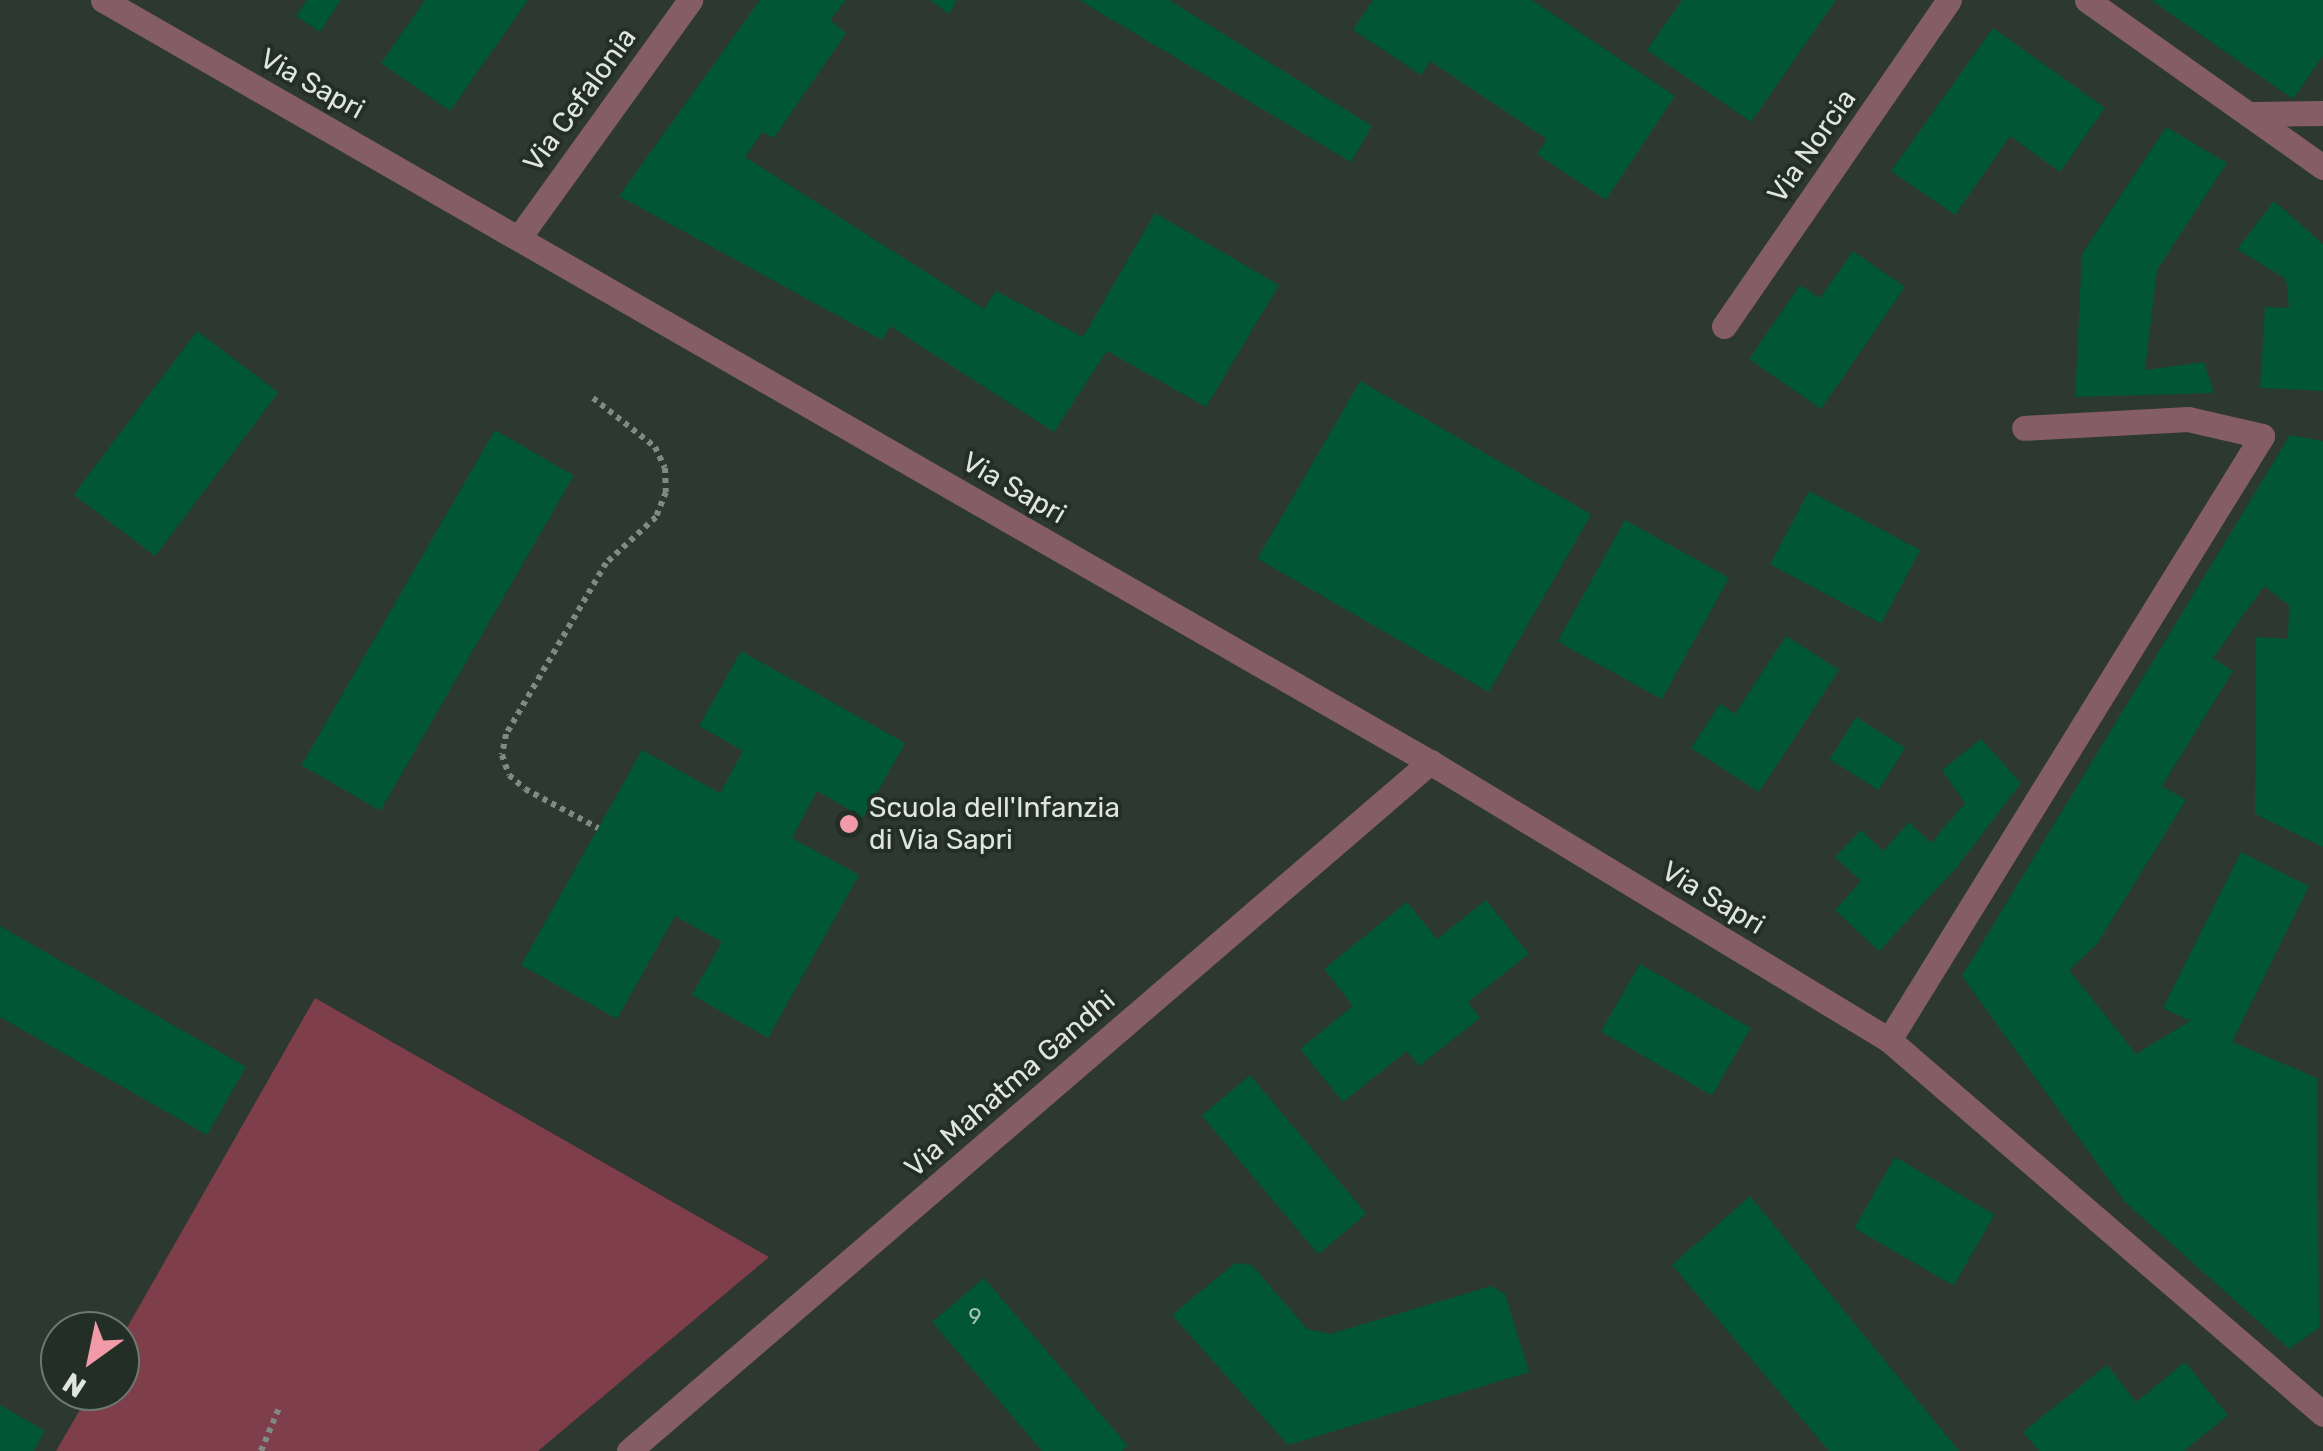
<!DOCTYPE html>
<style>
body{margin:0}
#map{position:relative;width:2323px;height:1451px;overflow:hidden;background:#2d3831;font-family:Rubik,sans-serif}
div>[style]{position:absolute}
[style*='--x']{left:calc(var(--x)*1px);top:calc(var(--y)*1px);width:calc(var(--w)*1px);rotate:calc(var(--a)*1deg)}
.green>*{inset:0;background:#7e3e4a}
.building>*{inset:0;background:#015637;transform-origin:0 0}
.path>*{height:6px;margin-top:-3px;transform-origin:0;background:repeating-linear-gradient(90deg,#808a84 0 5px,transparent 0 10px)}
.lane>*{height:25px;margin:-12.5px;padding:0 12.5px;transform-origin:12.5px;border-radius:12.5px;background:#845e63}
.street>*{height:25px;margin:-12.5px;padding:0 12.5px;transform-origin:12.5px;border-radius:12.5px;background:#845e63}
.dots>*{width:28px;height:28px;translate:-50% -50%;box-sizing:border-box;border:5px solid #232e27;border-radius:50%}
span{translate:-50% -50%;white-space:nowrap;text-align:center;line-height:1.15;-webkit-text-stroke:8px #232e27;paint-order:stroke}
.number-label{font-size:22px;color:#a8c2b7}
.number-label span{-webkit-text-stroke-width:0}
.street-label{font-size:28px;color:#dfe6e2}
.poi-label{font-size:28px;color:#dfe6e2}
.left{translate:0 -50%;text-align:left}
.north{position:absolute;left:40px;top:1311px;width:100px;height:100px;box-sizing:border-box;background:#232e27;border:2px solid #6e7872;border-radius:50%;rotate:213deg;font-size:28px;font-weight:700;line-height:40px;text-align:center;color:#dfe6e2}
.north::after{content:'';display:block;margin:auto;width:35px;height:45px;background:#f39aa8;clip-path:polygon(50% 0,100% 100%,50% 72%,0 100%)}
</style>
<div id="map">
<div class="green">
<div style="clip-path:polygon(315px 998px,769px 1257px,538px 1451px,56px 1451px,91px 1391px,120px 1391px,120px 1340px)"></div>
</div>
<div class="building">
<div style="clip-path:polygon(307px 0,341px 0,320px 32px,296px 16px)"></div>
<div style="clip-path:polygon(425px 0,528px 0,450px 111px,381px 63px)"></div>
<div style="clip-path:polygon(760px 0,846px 0,830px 20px,846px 33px,774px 138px,762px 132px,745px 157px,984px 309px,996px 291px,1083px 337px,1155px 213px,1279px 285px,1206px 407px,1107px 351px,1054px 432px,890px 326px,882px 340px,619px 196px)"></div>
<div style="clip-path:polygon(930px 0,957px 0,949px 14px)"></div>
<div style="clip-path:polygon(1079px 0,1169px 0,1372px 126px,1351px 162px)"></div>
<div style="clip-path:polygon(1373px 0,1532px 0,1675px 96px,1606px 200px,1537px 154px,1547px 139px,1430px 61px,1421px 75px,1353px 30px)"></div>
<div style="clip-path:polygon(1682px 0,1836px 0,1751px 122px,1647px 50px)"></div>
<div style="clip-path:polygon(2151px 0,2323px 0,2323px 56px,2293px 99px)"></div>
<div style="clip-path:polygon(1993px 28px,2105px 108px,2060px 172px,2010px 136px,1955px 215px,1891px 171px)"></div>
<div style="clip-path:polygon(2166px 127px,2227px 163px,2157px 270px,2145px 370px,2204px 362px,2214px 393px,2075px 397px,2082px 254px)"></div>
<div style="clip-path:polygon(2274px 201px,2323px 244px,2323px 391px,2260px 388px,2265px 307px,2289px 308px,2286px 279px,2237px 249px)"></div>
<div style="clip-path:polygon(1853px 251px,1905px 287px,1821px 409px,1749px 359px,1800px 285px,1820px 298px)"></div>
<div style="left:197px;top:331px;width:102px;height:205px;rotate:37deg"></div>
<div style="left:1360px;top:381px;width:267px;height:205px;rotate:30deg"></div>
<div style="left:495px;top:430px;width:91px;height:387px;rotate:30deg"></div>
<div style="clip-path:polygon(2290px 435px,2323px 441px,2323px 847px,2255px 814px,2256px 637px,2288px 639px,2289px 605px,2264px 586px,2213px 658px,2233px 671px,2162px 786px,2186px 800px,2097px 944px,2069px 970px,2136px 1054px,2190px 1021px,2163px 1008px,2241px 852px,2309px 886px,2232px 1042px,2317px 1078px,2319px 1328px,2289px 1349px,2125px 1202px,1962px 976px)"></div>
<div style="left:1809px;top:491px;width:126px;height:83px;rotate:28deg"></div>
<div style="left:1625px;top:520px;width:119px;height:139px;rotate:29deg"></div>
<div style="clip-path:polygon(1786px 636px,1839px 670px,1759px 792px,1691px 748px,1720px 704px,1735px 714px)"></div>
<div style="clip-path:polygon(741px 651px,905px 743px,863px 818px,817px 791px,792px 838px,859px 875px,768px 1038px,692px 995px,722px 942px,675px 916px,617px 1019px,521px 965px,642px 750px,720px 793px,743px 751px,699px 726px)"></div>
<div style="left:1856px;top:717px;width:58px;height:50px;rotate:32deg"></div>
<div style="clip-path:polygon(1981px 739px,2021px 783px,1957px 867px,1879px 951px,1835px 910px,1861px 881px,1835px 857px,1861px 830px,1883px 851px,1909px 822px,1931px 843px,1965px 803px,1942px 770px)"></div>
<div style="clip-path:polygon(1486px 900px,1529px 954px,1468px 1002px,1480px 1018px,1419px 1066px,1407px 1051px,1343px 1102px,1300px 1049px,1353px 1006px,1324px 969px,1407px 902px,1437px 939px)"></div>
<div style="clip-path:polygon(0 926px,246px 1067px,207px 1135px,0 1017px)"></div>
<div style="left:1640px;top:964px;width:128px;height:78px;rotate:30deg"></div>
<div style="left:1250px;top:1075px;width:181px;height:63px;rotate:50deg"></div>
<div style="left:1895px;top:1157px;width:115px;height:82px;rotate:30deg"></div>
<div style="clip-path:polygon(1750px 1196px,1959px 1451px,1829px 1451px,1672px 1265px)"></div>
<div style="clip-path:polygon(1235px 1263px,1252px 1265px,1307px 1329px,1330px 1334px,1491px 1286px,1505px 1294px,1529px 1372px,1288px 1445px,1172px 1315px)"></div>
<div style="clip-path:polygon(984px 1278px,1128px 1446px,1122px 1451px,1042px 1451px,932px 1322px)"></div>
<div style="clip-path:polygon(2185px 1362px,2228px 1415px,2184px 1451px,2039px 1451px,2023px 1432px,2107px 1365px,2136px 1402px)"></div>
<div style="clip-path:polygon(0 1405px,45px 1431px,34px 1451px,0 1451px)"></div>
</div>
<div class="path">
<div style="--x:593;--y:398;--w:79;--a:38.3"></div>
<div style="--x:655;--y:447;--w:23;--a:65"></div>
<div style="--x:665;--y:468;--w:24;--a:88"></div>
<div style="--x:666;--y:492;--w:27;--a:112"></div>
<div style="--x:656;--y:517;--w:68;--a:137.4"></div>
<div style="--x:606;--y:563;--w:198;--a:120.3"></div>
<div style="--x:506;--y:734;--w:21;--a:101"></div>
<div style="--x:502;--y:755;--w:21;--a:71"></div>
<div style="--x:509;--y:775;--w:21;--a:41"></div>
<div style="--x:525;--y:789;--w:83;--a:28.1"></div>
<div style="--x:261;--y:1451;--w:47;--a:-67.3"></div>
</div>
<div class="lane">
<div style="--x:1724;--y:326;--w:396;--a:-55.4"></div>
</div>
<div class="street">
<div style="--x:103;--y:0;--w:1530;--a:29.87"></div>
<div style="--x:1430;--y:762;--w:537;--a:31.2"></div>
<div style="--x:1889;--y:1040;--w:573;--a:40.75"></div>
<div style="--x:2087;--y:0;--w:289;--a:35.3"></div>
<div style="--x:2254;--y:114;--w:69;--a:-0.8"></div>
<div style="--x:520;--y:236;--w:291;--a:-54.2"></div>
<div style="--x:1889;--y:1040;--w:710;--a:-58.3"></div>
<div style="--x:2262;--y:436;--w:76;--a:-167.1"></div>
<div style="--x:2188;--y:419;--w:164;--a:176.9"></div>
<div style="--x:629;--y:1451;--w:1057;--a:-40.7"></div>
</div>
<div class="dots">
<div style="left:849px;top:824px;background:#f39aa8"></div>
</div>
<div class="number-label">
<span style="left:975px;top:1317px">9</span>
</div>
<div class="street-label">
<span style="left:312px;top:84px;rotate:29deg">Via Sapri</span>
<span style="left:580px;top:100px;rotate:-54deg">Via Cefalonia</span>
<span style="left:1812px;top:146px;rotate:-55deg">Via Norcia</span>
<span style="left:1014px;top:488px;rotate:30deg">Via Sapri</span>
<span style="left:1713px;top:898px;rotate:31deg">Via Sapri</span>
<span style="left:1010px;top:1084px;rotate:-41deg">Via Mahatma Gandhi</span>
</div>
<div class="poi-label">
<span class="left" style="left:869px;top:824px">Scuola dell'Infanzia<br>di Via Sapri</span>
</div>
<div class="north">N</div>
</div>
